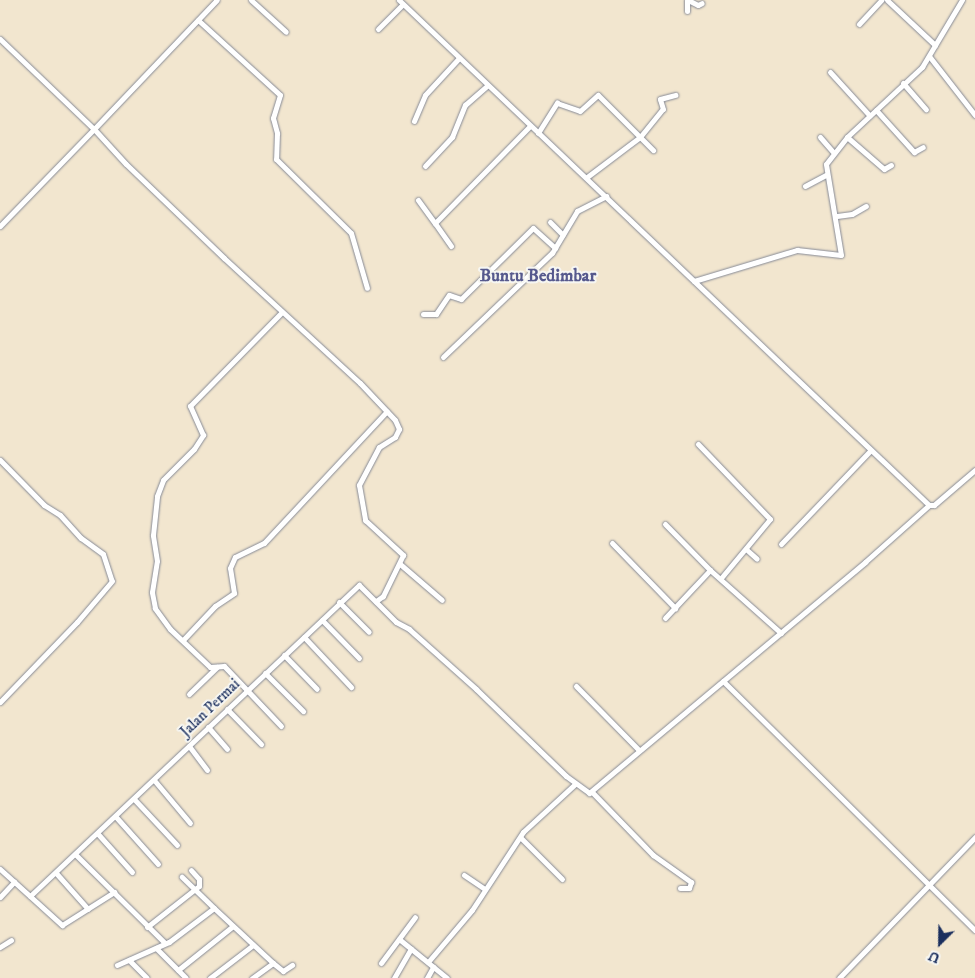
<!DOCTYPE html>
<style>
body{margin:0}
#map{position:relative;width:975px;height:978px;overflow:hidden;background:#f2e6cf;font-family:"IM FELL DW Pica",serif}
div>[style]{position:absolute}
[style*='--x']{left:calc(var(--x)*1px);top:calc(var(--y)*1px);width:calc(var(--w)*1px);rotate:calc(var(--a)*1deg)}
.roads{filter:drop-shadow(0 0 1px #868a96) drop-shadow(0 0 1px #868a96)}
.minor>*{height:5px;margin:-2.5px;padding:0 2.5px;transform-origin:2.5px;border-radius:2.5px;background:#fff}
span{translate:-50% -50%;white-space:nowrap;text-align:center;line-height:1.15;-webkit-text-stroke:4px #f6f6f2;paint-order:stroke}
.street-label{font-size:15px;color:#1b2f5e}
.quarter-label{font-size:18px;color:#56598d;font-weight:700}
.north{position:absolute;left:915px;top:918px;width:50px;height:50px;-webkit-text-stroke:4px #f6f6f2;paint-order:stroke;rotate:203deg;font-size:14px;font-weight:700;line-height:20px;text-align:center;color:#1b2f5e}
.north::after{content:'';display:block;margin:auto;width:18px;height:22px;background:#1b2f5e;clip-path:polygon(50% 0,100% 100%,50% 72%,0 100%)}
</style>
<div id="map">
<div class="roads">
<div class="minor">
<div style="--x:251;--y:0;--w:47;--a:42.4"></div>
<div style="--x:399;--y:0;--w:732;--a:43.62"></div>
<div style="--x:688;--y:0;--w:11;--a:27"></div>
<div style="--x:698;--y:5;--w:4;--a:-27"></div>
<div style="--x:887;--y:0;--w:66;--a:43.2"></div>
<div style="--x:687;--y:11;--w:11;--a:-90"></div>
<div style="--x:198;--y:20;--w:111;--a:42.4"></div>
<div style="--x:280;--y:95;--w:24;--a:107"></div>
<div style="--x:273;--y:118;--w:16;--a:75"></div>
<div style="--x:277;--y:133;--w:26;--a:92"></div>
<div style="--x:276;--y:159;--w:105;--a:44.6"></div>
<div style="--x:351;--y:233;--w:57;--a:73.8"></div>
<div style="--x:859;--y:24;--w:33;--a:-47"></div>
<div style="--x:378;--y:29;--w:35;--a:-45"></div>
<div style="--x:0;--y:39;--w:130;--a:43.8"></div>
<div style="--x:94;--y:129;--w:178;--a:-46.4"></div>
<div style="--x:929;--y:56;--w:75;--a:52.1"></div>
<div style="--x:830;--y:72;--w:59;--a:47.7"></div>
<div style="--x:903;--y:83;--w:35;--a:49"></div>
<div style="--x:876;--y:110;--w:57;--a:47.9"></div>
<div style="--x:914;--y:152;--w:10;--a:-29"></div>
<div style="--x:414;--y:121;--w:28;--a:-67"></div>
<div style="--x:425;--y:95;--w:50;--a:-47.4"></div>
<div style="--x:538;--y:133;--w:36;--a:-58"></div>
<div style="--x:557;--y:103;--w:24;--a:19"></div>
<div style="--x:580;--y:111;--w:24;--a:-42"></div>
<div style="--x:598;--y:95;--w:78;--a:45"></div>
<div style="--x:820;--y:137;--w:21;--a:49"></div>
<div style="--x:847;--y:137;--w:49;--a:40.9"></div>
<div style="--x:884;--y:169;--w:8;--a:-30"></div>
<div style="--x:425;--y:166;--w:40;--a:-47"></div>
<div style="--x:452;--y:137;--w:35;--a:-68"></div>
<div style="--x:465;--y:105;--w:29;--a:-41"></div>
<div style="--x:587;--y:177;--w:66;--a:-37"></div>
<div style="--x:640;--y:137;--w:36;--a:-51"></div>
<div style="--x:663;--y:109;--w:10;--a:-107"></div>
<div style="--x:660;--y:99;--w:16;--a:-15"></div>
<div style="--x:805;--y:186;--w:24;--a:-28"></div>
<div style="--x:418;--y:200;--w:29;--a:54"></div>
<div style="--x:837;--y:216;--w:15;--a:-8"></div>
<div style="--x:852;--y:214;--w:16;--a:-30"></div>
<div style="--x:550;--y:222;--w:18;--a:45"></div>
<div style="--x:0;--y:226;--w:135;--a:-45.9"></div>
<div style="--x:94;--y:129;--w:47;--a:47.6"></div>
<div style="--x:126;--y:164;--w:136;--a:43.8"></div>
<div style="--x:224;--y:258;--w:185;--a:42.6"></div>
<div style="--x:360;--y:383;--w:51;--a:46.6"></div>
<div style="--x:395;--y:420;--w:10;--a:66"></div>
<div style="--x:399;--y:429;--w:9;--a:117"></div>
<div style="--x:395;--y:437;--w:19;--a:148"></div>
<div style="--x:379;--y:447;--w:43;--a:117.8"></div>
<div style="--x:359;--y:485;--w:36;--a:80"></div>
<div style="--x:365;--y:520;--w:52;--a:42.6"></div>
<div style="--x:403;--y:555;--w:46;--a:116"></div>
<div style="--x:383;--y:596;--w:9;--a:144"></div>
<div style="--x:451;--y:246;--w:28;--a:-125"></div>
<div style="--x:435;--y:223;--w:136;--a:-45.6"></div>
<div style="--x:694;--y:281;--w:108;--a:-16.8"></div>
<div style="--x:797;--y:250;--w:44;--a:6.5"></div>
<div style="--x:841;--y:255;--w:92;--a:-99.4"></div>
<div style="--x:826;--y:164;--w:34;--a:-52"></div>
<div style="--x:847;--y:137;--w:103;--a:-43"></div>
<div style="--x:922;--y:67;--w:78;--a:-59.2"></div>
<div style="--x:423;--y:314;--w:13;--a:0"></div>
<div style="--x:436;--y:314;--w:23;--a:-56"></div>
<div style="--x:449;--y:295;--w:13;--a:18"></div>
<div style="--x:461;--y:299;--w:101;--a:-44.6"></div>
<div style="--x:533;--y:228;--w:30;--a:42"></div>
<div style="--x:443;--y:357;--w:151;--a:-43.7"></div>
<div style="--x:552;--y:253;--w:49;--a:-59.2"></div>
<div style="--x:577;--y:211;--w:33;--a:-27"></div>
<div style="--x:698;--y:444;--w:104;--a:46.2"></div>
<div style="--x:770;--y:519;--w:77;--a:129.7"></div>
<div style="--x:0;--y:460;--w:63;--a:45.6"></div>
<div style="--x:44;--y:505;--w:19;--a:32"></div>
<div style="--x:60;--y:515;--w:31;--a:48"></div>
<div style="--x:81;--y:538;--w:27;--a:36"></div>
<div style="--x:103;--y:554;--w:28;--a:72"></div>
<div style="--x:112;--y:581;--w:54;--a:130.5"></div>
<div style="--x:77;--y:622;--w:111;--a:133.9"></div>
<div style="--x:665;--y:524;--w:64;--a:45.6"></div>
<div style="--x:710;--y:570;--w:95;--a:41.6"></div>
<div style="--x:612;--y:543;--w:91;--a:45.9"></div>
<div style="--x:781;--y:544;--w:129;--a:-46.3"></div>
<div style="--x:747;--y:550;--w:13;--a:42"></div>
<div style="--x:400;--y:564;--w:55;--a:40.6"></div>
<div style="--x:339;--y:602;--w:42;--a:45"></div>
<div style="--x:665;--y:618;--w:66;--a:-46.8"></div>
<div style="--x:322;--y:620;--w:53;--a:45.8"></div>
<div style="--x:304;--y:637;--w:69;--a:46.8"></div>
<div style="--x:183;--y:640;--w:47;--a:-46.7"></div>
<div style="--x:215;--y:606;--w:23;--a:-34"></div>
<div style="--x:234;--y:593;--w:25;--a:-99"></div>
<div style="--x:230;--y:568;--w:12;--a:-66"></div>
<div style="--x:235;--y:557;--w:32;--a:-26"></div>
<div style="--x:264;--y:543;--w:180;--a:-47"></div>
<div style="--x:284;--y:655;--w:47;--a:45.9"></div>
<div style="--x:265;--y:673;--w:54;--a:45"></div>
<div style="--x:723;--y:681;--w:354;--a:44.7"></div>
<div style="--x:576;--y:686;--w:90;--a:45.5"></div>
<div style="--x:189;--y:694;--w:39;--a:-44"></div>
<div style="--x:227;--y:709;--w:49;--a:45.8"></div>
<div style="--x:281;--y:726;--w:83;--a:-133.5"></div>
<div style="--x:224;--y:666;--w:14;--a:176"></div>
<div style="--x:210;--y:667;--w:55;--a:-136.5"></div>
<div style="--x:170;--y:629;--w:26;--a:-126"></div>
<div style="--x:155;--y:608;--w:16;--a:-101"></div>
<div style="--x:152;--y:592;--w:31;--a:-81"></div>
<div style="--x:157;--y:561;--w:26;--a:-99"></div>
<div style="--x:153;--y:535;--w:39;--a:-84"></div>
<div style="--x:157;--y:496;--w:17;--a:-69"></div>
<div style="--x:163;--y:480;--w:44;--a:-45"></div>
<div style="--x:194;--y:449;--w:17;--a:-57"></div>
<div style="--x:203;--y:435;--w:32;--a:-114"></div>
<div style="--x:190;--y:406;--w:130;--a:-45.6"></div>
<div style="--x:208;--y:727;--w:29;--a:49"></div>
<div style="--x:189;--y:746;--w:30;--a:53"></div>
<div style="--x:154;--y:780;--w:56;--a:50.1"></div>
<div style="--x:592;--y:792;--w:88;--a:45.9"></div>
<div style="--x:653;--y:855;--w:47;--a:35.4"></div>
<div style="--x:691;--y:882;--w:6;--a:108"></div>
<div style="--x:689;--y:888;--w:9;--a:180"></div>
<div style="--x:134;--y:799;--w:63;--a:46.9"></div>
<div style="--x:116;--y:817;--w:63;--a:48.2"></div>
<div style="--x:98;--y:834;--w:51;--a:48.2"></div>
<div style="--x:521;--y:838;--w:58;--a:45"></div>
<div style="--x:76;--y:855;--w:125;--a:44.7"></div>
<div style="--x:0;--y:869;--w:84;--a:42.1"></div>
<div style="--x:62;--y:925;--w:62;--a:-32.4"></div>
<div style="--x:56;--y:873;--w:48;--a:48.4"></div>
<div style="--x:464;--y:875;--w:25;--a:34"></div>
<div style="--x:30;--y:896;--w:453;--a:-43.4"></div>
<div style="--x:359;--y:585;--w:52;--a:45"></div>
<div style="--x:396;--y:622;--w:15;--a:28"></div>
<div style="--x:409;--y:629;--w:90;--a:41.8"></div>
<div style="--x:476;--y:689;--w:125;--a:44"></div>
<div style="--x:566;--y:776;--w:29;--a:36"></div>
<div style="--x:589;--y:793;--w:360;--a:-39.9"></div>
<div style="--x:865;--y:562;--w:86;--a:-41.7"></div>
<div style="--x:929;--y:505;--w:5;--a:0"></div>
<div style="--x:934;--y:505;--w:54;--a:-40.5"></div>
<div style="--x:0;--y:897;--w:21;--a:-47"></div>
<div style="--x:214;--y:908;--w:81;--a:43"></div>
<div style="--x:273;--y:963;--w:26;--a:144"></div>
<div style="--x:147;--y:927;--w:66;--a:-38.3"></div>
<div style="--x:199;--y:886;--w:7;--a:-90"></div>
<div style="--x:199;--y:879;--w:12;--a:-132"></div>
<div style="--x:399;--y:939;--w:62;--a:39.1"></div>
<div style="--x:0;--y:947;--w:13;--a:-32"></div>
<div style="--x:156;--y:948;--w:42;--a:45"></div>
<div style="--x:129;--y:960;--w:25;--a:45"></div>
<div style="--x:428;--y:962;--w:68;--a:-49.8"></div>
<div style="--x:472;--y:910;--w:93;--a:-56.8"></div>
<div style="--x:523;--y:832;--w:71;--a:-42.7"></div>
<div style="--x:273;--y:963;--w:13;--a:39"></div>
<div style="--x:283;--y:971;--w:11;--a:-34"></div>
<div style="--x:381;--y:963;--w:57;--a:-53.5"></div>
<div style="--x:117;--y:965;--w:57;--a:-23.9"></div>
<div style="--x:169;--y:942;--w:56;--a:-37.1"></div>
<div style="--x:214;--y:908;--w:45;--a:-135.9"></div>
<div style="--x:178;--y:970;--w:70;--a:-38.7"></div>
<div style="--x:210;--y:978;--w:54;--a:-37.5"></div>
<div style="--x:394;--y:978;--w:34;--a:-60"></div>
<div style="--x:427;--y:978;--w:13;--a:-61"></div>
<div style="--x:839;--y:978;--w:196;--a:-46"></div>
</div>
</div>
<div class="street-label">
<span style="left:210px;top:708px;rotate:-44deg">Jalan Permai</span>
</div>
<div class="quarter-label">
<span style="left:538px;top:276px">Buntu Bedimbar</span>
</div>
<div class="north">U</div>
</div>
